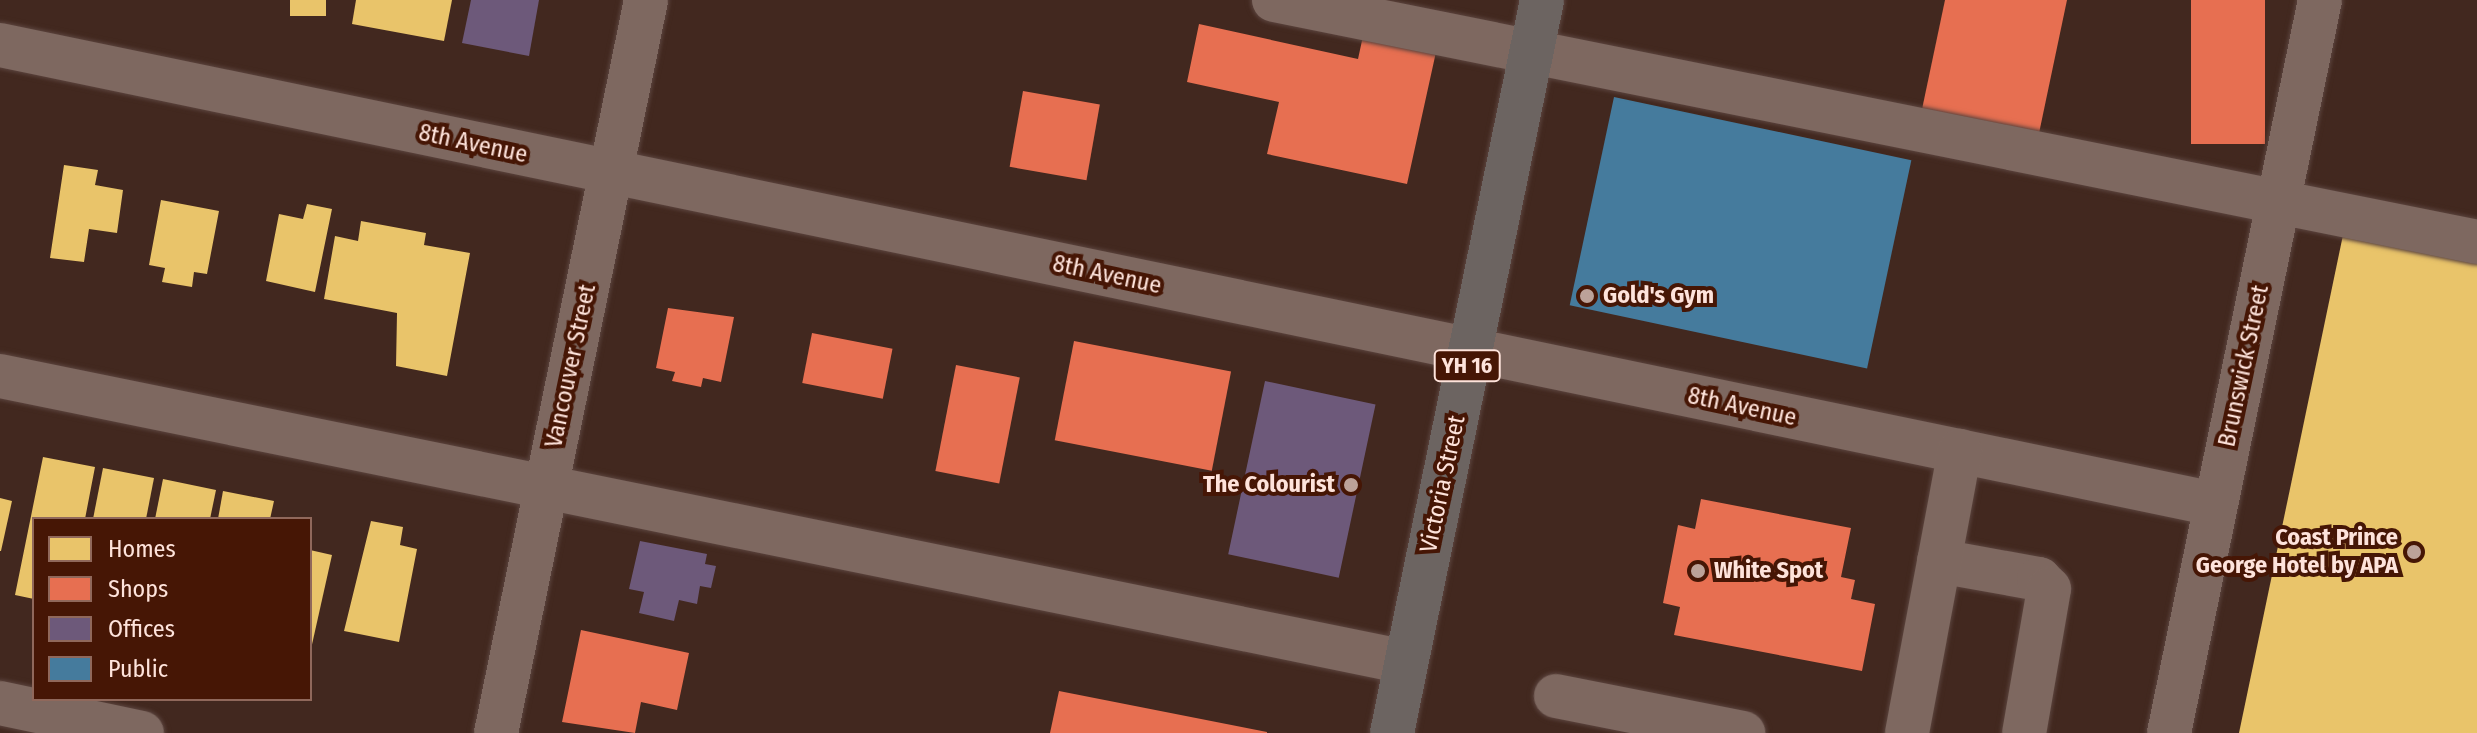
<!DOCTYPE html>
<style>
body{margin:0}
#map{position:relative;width:2477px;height:733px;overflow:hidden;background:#42281f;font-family:"Fira Sans Condensed",sans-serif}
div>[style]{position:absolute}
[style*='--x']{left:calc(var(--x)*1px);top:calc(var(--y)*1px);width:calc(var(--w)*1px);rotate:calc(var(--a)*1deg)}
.homes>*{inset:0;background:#e9c46a;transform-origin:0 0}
.shops>*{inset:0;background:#e76f51;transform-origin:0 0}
.offices>*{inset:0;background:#6d597a;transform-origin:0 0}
.public>*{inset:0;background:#457b9d;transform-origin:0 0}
.roads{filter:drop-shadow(0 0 2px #5b443e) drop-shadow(0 0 2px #5b443e)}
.minor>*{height:44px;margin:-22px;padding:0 22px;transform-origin:22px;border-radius:22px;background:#7e6860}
.highway>*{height:44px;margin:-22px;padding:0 22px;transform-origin:22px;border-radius:22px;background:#6c6461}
.dots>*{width:22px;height:22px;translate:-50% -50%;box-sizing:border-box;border:4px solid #461605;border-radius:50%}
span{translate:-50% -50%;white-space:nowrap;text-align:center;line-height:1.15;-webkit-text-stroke:8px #461605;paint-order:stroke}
.shield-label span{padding:2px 6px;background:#461605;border:2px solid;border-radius:6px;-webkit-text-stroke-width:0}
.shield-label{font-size:22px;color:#fee3db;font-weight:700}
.street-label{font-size:24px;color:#fee3db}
.poi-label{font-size:24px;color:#fee3db;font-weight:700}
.left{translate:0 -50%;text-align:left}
.right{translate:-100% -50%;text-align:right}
.legend{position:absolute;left:32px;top:517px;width:280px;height:184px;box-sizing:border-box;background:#461605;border:2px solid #90685b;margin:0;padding:10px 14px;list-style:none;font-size:24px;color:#fee3db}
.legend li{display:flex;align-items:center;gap:16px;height:40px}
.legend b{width:40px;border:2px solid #90685b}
</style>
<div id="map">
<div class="homes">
<div style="left:290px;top:0;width:36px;height:16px"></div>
<div style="clip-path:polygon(356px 0,452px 0,444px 41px,352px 24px)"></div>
<div style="clip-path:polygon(64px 165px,98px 170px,95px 185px,123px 190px,117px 233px,89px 229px,84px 262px,50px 258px)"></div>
<div style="clip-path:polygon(161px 200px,219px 211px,207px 274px,194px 272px,192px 287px,162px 282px,165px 268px,149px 265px)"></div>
<div style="clip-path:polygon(307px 204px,332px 209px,315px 292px,266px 281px,279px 214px,303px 219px)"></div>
<div style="clip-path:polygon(361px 221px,426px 233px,424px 245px,470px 253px,447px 376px,396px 366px,397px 313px,324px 299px,335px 236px,358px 241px)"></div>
<div style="clip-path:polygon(2343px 235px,2477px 263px,2477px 733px,2239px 733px)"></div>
<div style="clip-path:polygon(43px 457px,95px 467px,85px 519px,34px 519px,34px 599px,15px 595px)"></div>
<div style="clip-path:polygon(103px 468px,154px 478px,146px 519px,93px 519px)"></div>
<div style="clip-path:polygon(163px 479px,216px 490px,210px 519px,155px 519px)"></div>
<div style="clip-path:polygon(223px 491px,274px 501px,270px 519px,218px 519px)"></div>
<div style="clip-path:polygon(0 498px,12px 501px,1px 551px,0 551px)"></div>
<div style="clip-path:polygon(371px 521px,403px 527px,400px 545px,417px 549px,399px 642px,344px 631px)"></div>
<div style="clip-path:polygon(310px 550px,332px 555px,311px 649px,310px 648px)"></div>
</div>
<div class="shops">
<div style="clip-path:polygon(1945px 0,2067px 0,2038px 138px,1921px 114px)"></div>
<div style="left:2191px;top:0;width:74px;height:144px"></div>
<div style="clip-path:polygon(1199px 24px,1358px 59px,1363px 36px,1436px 52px,1407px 184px,1267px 154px,1279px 102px,1187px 82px)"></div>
<div style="left:1023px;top:91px;width:78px;height:77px;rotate:10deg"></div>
<div style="clip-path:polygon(668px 308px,734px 317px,721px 382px,703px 378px,701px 387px,672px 381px,675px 372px,656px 368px)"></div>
<div style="left:812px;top:333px;width:82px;height:51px;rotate:11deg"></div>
<div style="left:1074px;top:341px;width:160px;height:101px;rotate:11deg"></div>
<div style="left:956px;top:365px;width:65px;height:108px;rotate:11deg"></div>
<div style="clip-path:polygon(1701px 499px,1851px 528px,1841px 577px,1855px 580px,1851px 599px,1875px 604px,1862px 671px,1674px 635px,1680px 607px,1663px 603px,1678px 525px,1695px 529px)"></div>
<div style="clip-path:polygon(581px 630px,689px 653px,677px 710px,641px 702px,635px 733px,562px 722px)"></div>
<div style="clip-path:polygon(1059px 691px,1267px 732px,1267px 733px,1050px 733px)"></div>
</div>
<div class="offices">
<div style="clip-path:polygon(471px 0,539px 0,529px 56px,462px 43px)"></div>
<div style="left:1265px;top:381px;width:113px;height:177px;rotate:12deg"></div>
<div style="clip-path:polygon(640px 541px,707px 554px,705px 564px,716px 566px,711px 588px,700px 586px,697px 604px,679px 600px,674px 621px,639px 613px,644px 592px,629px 589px)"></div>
</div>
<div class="public">
<div style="left:1614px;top:97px;width:304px;height:213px;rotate:12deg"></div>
</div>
<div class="roads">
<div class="minor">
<div style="--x:1274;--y:0;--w:1227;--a:11.37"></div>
<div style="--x:0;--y:45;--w:2262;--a:11.71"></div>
<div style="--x:0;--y:376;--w:1435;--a:11.5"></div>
<div style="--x:1939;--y:561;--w:102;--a:10.2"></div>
<div style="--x:2039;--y:579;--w:14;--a:45"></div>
<div style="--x:2049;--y:589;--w:146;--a:99.8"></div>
<div style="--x:1556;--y:696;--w:191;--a:11.2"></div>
<div style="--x:0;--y:703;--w:145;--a:11.9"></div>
<div style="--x:496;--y:733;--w:748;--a:-78.43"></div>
<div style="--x:1907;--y:733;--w:287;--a:-79.4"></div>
<div style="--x:2169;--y:733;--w:748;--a:-78.36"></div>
</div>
<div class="highway">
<div style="--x:1392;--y:733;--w:748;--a:-78.43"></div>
</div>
</div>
<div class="dots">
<div style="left:1587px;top:296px;background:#bca299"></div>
<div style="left:1351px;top:485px;background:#bca299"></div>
<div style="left:2414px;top:552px;background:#bca299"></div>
<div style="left:1698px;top:571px;background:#bca299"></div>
</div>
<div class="shield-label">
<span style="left:1467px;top:366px">YH 16</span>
</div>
<div class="street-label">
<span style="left:473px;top:144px;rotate:12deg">8th Avenue</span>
<span style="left:1107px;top:275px;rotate:12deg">8th Avenue</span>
<span style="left:571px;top:366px;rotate:-78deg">Vancouver Street</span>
<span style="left:2244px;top:366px;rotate:-78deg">Brunswick Street</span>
<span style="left:1742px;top:407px;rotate:12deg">8th Avenue</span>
<span style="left:1443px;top:484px;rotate:-78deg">Victoria Street</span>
</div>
<div class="poi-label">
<span class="left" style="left:1603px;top:296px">Gold's Gym</span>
<span class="right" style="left:1335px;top:485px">The Colourist</span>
<span class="right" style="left:2398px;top:552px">Coast Prince<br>George Hotel by APA</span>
<span class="left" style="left:1714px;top:571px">White Spot</span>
</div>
<ul class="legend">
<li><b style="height:22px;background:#e9c46a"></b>Homes</li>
<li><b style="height:22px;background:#e76f51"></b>Shops</li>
<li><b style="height:22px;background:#6d597a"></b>Offices</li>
<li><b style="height:22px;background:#457b9d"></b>Public</li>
</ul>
</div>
